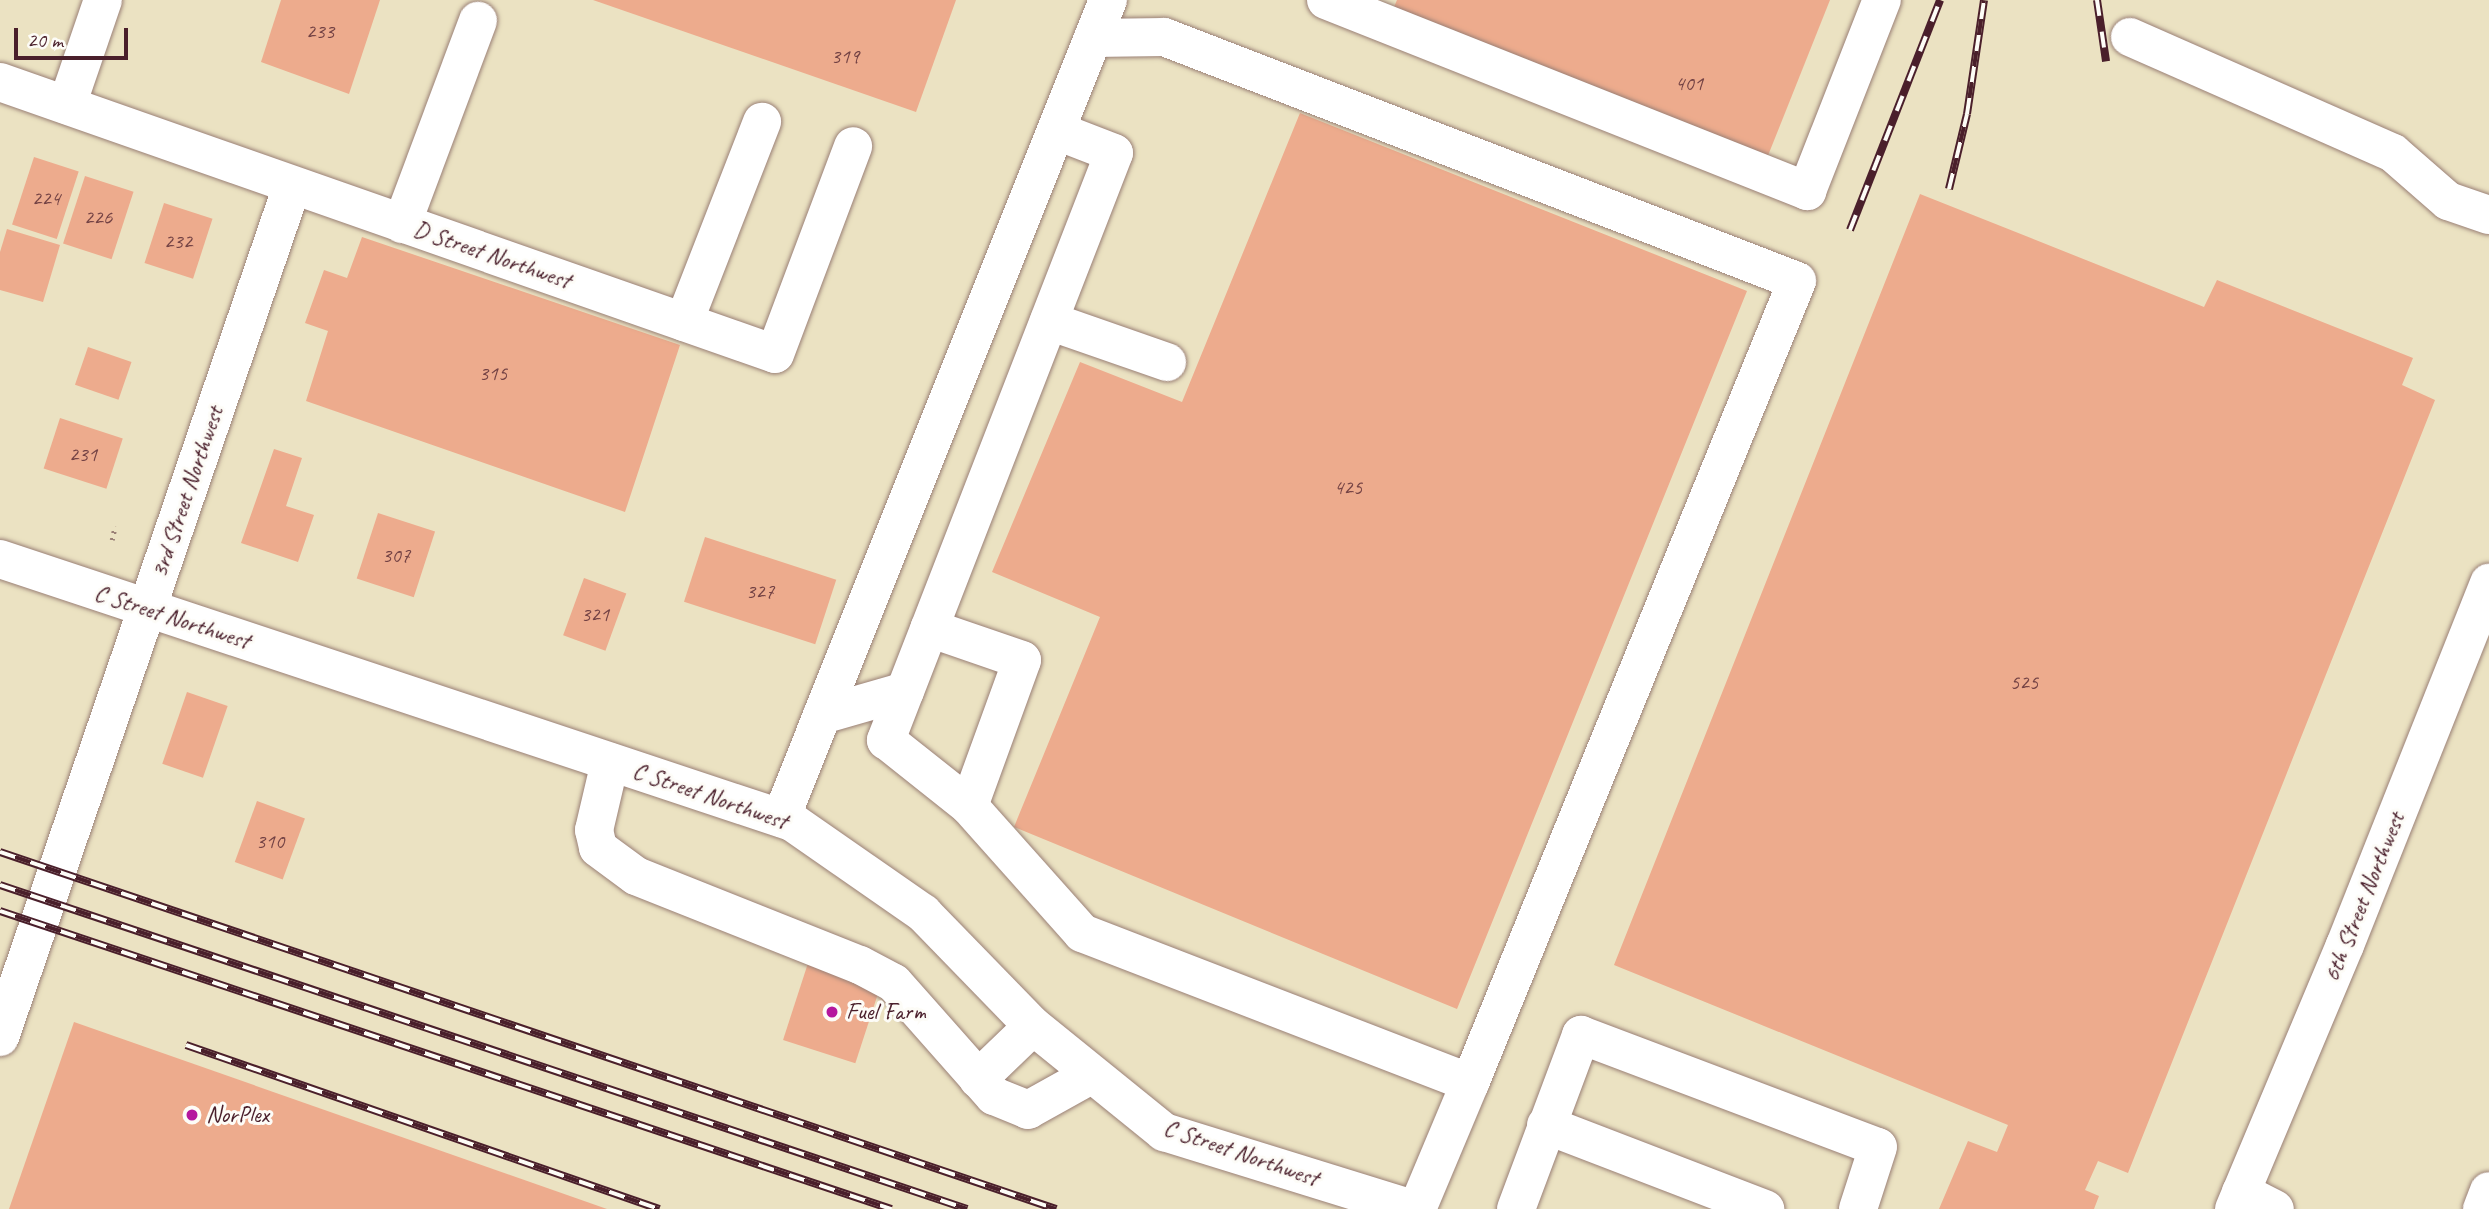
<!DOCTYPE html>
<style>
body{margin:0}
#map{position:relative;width:2489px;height:1209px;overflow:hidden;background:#ebe2c2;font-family:Caveat,sans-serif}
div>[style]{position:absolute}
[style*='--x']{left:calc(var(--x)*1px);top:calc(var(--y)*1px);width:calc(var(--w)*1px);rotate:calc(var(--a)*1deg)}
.building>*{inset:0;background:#edab8d;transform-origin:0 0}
.path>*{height:4.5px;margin-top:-2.25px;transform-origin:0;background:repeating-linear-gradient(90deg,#9a8076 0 2px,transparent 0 7px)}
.roads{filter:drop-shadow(0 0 2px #9a8076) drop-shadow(0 0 2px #9a8076)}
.minor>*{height:38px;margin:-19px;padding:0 19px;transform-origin:19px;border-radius:19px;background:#fff}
.rail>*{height:8px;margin-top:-4px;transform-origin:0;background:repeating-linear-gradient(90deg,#fdfcf7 0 16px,#4a1f2b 0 32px);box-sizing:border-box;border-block:2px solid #4a1f2b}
.dots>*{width:19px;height:19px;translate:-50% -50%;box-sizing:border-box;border:4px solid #fdfcf7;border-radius:50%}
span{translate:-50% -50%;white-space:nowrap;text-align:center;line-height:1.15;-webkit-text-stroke:6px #fdfcf7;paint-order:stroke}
.number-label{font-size:21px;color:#734244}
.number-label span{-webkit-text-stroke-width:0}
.street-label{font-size:24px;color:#4a1f2b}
.poi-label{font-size:24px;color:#4a1f2b}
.left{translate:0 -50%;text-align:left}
.scale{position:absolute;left:14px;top:28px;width:114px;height:32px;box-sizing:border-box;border:4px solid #4a1f2b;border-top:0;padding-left:9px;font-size:21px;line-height:24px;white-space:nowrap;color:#4a1f2b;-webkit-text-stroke:5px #fdfcf7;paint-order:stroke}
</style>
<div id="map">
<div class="building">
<div style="clip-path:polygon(281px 0,380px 0,349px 94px,261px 62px)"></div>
<div style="clip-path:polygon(593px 0,956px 0,916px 112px)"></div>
<div style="clip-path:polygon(1397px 0,1830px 0,1767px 158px,1394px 7px)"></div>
<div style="clip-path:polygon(1300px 113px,1747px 291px,1457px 1009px,1014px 827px,1100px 617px,992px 572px,1080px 362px,1182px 402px)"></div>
<div style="left:34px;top:157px;width:47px;height:71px;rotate:18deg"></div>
<div style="left:85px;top:176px;width:51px;height:71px;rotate:18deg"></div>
<div style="clip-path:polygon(1920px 194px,2204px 307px,2217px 280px,2413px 358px,2402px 385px,2435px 400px,2128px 1173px,2098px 1161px,2085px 1190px,2099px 1196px,2094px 1209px,1939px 1209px,1968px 1141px,1997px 1152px,2008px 1125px,1614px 965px)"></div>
<div style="left:164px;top:203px;width:51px;height:63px;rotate:18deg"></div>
<div style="clip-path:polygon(7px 229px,60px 245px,43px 302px,0 290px,0 252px)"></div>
<div style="clip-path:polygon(362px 237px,680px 345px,625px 512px,306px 401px,328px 331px,305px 323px,324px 270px,347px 278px)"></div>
<div style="left:88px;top:347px;width:46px;height:40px;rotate:19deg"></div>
<div style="left:60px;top:418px;width:66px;height:53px;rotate:18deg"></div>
<div style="clip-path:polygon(274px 449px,302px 458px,286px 506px,314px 515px,298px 562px,241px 543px)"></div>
<div style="left:378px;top:513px;width:60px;height:69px;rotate:18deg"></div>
<div style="left:705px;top:537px;width:138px;height:68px;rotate:18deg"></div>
<div style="left:584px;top:578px;width:45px;height:61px;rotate:20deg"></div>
<div style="left:187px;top:692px;width:43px;height:76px;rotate:19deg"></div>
<div style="left:257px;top:801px;width:51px;height:65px;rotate:20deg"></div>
<div style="left:809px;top:960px;width:76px;height:84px;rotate:18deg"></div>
<div style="clip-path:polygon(74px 1022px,607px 1209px,9px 1209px)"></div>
</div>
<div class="path">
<div style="--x:112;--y:540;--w:14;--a:-78"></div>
</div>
<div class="roads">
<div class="minor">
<div style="--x:1326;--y:0;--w:518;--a:21.66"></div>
<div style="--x:1807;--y:191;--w:205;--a:-68.6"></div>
<div style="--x:2130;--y:37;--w:287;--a:23.8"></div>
<div style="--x:2393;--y:153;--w:73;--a:41.1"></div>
<div style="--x:2448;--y:201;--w:43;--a:18.9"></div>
<div style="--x:1093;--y:38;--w:71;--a:-0.8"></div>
<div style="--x:1164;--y:37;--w:678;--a:21.08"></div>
<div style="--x:1797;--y:281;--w:866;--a:112.18"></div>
<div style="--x:0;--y:82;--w:821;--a:19.34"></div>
<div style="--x:775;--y:354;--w:222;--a:-69.4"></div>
<div style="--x:67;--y:105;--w:111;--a:-71.1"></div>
<div style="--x:402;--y:224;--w:217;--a:-69.5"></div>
<div style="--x:1049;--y:321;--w:125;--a:19.2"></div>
<div style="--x:684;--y:322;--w:215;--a:-68.7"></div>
<div style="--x:0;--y:559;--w:835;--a:18.37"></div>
<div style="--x:792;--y:822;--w:160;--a:34.8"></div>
<div style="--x:923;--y:913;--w:158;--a:45.8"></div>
<div style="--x:1033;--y:1026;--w:169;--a:39"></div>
<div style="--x:1164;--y:1132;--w:261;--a:17.2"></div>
<div style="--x:905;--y:691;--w:53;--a:111.2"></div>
<div style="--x:886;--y:740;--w:106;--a:38.5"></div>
<div style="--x:969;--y:806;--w:155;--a:-70"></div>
<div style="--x:1022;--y:660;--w:98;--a:-161"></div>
<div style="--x:822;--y:715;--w:86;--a:-16.1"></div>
<div style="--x:905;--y:691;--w:577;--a:-68.77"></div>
<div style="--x:1114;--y:153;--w:61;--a:-158.9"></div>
<div style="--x:610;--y:762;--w:70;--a:103.2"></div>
<div style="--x:594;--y:830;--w:18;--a:77"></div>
<div style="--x:598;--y:848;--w:47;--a:36.4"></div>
<div style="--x:636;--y:876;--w:241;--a:21.7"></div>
<div style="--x:860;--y:965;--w:38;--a:28"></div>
<div style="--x:894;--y:983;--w:151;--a:48.5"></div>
<div style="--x:994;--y:1096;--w:37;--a:22"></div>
<div style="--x:1028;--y:1110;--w:72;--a:-29.1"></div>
<div style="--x:969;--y:806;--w:170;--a:48.3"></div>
<div style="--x:1082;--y:933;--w:416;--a:21.1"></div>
<div style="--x:1470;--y:1083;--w:137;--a:112.8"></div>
<div style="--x:781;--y:818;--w:881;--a:-68.21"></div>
<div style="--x:0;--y:1037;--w:900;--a:-71.06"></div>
<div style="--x:978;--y:1079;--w:76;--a:-43.9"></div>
<div style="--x:1546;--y:1125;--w:235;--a:21"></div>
<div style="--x:2241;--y:1192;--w:38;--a:27"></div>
<div style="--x:1516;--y:1209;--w:186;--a:-69.5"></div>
<div style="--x:1581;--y:1035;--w:317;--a:20.7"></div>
<div style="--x:1878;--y:1147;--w:65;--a:107.9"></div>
<div style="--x:2234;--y:1209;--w:286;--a:-67.2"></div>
<div style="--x:2345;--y:945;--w:390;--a:-68.3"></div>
<div style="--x:2482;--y:1209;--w:19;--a:-69"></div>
</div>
</div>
<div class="rail">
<div style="--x:2097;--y:0;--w:62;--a:81.6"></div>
<div style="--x:1949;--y:189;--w:77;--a:-76.5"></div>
<div style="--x:1967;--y:114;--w:115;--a:-81.5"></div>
<div style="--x:1850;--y:230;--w:247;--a:-68.6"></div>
<div style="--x:0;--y:852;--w:1115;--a:18.68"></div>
<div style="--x:0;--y:885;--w:1020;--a:18.52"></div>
<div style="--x:0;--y:911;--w:940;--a:18.49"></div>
<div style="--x:186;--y:1045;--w:501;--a:19.12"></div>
</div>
<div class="dots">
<div style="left:832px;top:1012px;background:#b5179e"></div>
<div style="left:192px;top:1115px;background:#b5179e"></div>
</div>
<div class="number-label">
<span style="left:320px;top:31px">233</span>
<span style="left:845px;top:56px">319</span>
<span style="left:1689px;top:83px">401</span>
<span style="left:46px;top:198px">224</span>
<span style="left:98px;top:217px">226</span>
<span style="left:178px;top:241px">232</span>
<span style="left:493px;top:373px">315</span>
<span style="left:83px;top:454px">231</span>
<span style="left:1348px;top:487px">425</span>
<span style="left:396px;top:555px">307</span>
<span style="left:760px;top:591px">327</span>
<span style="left:595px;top:614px">321</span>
<span style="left:2024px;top:682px">525</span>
<span style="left:270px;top:841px">310</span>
</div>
<div class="street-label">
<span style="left:492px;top:255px;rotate:19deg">D Street Northwest</span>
<span style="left:187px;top:492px;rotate:-71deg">3rd Street Northwest</span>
<span style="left:172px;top:617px;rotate:18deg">C Street Northwest</span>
<span style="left:710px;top:796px;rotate:19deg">C Street Northwest</span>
<span style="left:2364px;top:897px;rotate:-68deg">6th Street Northwest</span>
<span style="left:1241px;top:1153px;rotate:19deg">C Street Northwest</span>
</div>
<div class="poi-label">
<span class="left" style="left:846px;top:1012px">Fuel Farm</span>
<span class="left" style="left:206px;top:1115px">NorPlex</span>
</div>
<div class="scale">20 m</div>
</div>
